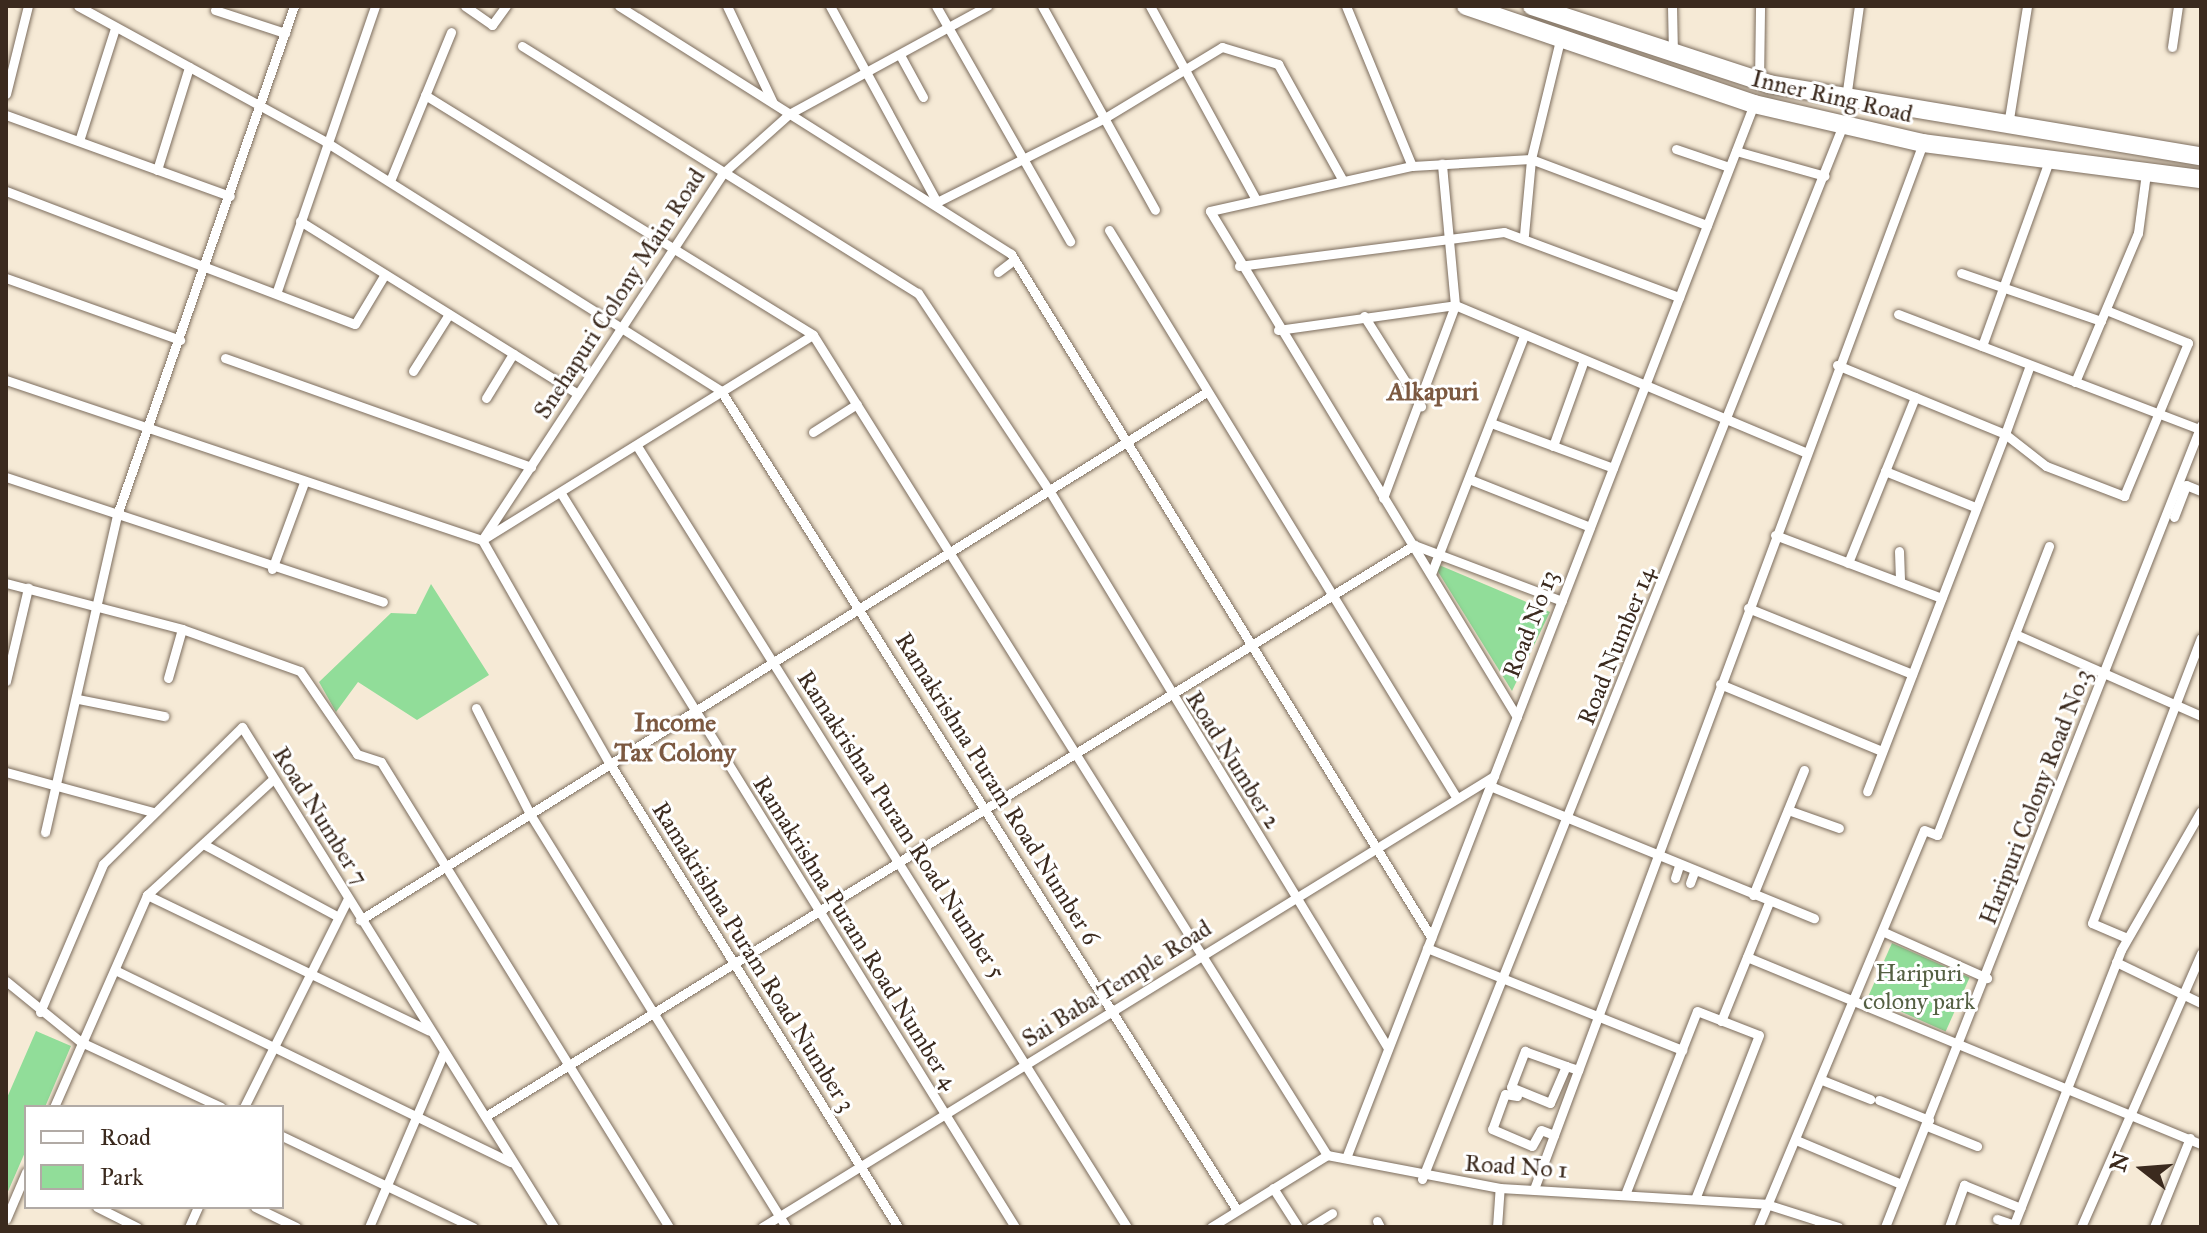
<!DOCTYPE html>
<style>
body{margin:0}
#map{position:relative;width:2207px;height:1233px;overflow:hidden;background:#f6ead6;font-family:"IM FELL Great Primer",serif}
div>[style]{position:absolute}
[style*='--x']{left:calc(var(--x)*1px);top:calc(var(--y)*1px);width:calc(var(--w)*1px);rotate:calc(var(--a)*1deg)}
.green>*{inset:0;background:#91dd99;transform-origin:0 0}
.roads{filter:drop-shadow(0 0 2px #7c6d5e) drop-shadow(0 0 2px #7c6d5e)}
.street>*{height:9px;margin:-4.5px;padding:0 4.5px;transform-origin:4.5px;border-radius:4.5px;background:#fff}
.highway>*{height:18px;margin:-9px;padding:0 9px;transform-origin:9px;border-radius:9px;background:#fff}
span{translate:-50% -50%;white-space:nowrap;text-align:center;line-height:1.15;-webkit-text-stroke:6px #fff;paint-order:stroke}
.street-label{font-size:24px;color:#3b2a1e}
.park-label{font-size:24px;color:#556043}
.neighbourhood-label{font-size:26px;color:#7c5941;font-weight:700}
.frame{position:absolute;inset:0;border:8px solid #3b2a1e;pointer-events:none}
.legend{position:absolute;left:24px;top:1105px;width:260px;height:104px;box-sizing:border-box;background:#fff;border:2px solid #b1aaa5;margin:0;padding:10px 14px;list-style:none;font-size:24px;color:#3b2a1e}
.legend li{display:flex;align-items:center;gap:16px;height:40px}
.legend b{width:40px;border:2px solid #b1aaa5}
.north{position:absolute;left:2103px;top:1129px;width:80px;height:80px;-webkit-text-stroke:6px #fff;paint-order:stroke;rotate:287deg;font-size:22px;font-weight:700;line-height:32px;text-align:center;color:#3b2a1e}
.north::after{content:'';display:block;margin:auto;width:28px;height:36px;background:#3b2a1e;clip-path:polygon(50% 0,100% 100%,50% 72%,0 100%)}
</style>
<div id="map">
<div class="green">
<div style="clip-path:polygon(1432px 562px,1550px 612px,1512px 691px)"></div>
<div style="clip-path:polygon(431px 584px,489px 675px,417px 720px,358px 682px,336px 712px,319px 682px,391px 613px,416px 614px)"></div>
<div style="left:1892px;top:943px;width:85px;height:59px;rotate:24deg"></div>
<div style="clip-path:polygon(36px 1031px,71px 1046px,45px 1107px,26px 1107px,26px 1150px,6px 1196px,6px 1100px)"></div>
</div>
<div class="roads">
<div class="street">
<div style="--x:78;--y:6;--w:283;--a:28.7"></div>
<div style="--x:326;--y:142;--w:467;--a:32.2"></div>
<div style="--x:721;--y:391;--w:968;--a:57.79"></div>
<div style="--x:465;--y:6;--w:33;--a:35"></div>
<div style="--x:492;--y:25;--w:24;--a:-54"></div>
<div style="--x:619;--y:6;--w:464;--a:32.3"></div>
<div style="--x:1011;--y:254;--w:802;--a:58.41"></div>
<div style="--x:727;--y:6;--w:107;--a:64.6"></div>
<div style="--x:830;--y:6;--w:223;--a:61.4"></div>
<div style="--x:937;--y:202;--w:186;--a:-26.6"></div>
<div style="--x:1103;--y:119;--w:139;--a:-31.2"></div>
<div style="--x:1222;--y:47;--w:59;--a:16.9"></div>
<div style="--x:1278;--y:64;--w:132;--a:60.9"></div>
<div style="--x:936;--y:6;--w:271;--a:60.3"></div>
<div style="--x:1042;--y:6;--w:233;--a:61"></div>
<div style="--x:1150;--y:6;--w:219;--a:61.3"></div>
<div style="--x:1346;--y:6;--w:173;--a:67.6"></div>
<div style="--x:1672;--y:6;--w:47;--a:88.8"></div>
<div style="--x:215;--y:10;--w:74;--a:18.2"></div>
<div style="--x:522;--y:46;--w:467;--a:32"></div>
<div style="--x:918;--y:293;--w:237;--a:56.4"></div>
<div style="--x:1049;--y:490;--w:653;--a:58.72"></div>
<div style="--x:2172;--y:47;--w:41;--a:-81.7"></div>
<div style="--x:900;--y:55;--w:48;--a:61.3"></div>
<div style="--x:1759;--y:82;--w:76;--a:-89.2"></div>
<div style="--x:6;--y:94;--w:91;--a:-76"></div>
<div style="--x:425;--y:95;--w:456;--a:31.7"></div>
<div style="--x:813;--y:335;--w:968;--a:57.92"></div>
<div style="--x:1846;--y:98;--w:93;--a:-82"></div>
<div style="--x:6;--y:115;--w:238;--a:19.9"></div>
<div style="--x:2008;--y:125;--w:121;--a:-80.9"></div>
<div style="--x:79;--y:141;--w:119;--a:-72.3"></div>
<div style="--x:1676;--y:149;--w:56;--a:18.8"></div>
<div style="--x:1736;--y:151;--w:92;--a:15.7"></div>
<div style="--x:157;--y:170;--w:108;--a:-72.7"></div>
<div style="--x:390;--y:181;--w:161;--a:-67.7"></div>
<div style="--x:6;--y:191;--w:373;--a:20.9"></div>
<div style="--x:355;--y:324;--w:58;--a:-59"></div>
<div style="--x:300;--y:221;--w:327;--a:31.9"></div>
<div style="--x:1109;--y:230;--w:665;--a:58.53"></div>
<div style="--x:1524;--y:235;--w:76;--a:-84.7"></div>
<div style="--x:1531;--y:159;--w:122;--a:-76.3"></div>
<div style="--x:1239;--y:266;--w:267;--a:-7.3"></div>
<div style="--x:1504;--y:232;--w:187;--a:20.4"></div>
<div style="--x:998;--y:272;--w:20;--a:-37"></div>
<div style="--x:1961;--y:273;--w:148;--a:18.9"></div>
<div style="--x:6;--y:278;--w:185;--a:19.6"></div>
<div style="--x:277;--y:291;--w:301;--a:-71"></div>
<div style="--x:1898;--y:314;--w:322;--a:20.9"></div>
<div style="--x:1364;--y:316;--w:107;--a:57.7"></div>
<div style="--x:1278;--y:330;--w:179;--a:-8"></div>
<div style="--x:1455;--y:305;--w:380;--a:22.8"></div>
<div style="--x:1982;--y:346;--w:197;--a:-70.1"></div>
<div style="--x:225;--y:358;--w:325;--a:19.6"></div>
<div style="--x:1837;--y:365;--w:182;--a:22.3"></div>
<div style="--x:2005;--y:434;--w:383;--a:111.1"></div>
<div style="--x:2030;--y:365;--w:73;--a:109.9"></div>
<div style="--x:2005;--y:434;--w:52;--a:38"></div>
<div style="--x:2046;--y:466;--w:84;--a:21"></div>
<div style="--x:2124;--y:496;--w:166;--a:-67.3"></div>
<div style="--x:2188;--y:343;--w:88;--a:-158.1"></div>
<div style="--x:413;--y:371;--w:67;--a:-57.7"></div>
<div style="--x:6;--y:380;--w:502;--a:18.58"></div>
<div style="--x:482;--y:540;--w:389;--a:-31.8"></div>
<div style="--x:2075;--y:382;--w:162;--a:-67.1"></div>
<div style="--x:2138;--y:233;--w:61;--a:-82.4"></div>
<div style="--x:486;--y:398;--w:52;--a:-58.5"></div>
<div style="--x:1491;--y:423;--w:130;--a:20.2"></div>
<div style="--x:813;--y:432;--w:52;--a:-32.5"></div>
<div style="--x:637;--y:446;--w:922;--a:57.9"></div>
<div style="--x:1553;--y:446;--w:91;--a:-70.2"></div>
<div style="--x:1885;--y:471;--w:97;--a:21.8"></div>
<div style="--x:6;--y:477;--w:397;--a:18.3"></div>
<div style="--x:1469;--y:479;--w:130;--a:21.6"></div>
<div style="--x:562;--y:495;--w:861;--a:58.25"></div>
<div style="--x:1383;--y:498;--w:206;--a:-69.5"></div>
<div style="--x:1455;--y:305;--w:142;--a:-95.3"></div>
<div style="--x:2174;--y:517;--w:34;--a:-69"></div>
<div style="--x:2186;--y:485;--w:16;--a:22"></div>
<div style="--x:1775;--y:535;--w:178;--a:20.7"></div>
<div style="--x:484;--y:537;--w:434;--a:-56.7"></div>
<div style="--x:722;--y:174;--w:90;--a:-41.8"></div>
<div style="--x:789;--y:114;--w:226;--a:-28.6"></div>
<div style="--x:482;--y:540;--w:258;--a:60.3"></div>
<div style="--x:610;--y:764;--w:545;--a:58.12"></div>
<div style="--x:1899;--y:551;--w:31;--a:88"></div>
<div style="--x:1848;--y:563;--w:179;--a:-68"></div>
<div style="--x:272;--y:569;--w:90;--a:-69.7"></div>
<div style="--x:1431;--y:574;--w:253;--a:-68.7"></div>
<div style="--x:6;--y:583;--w:182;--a:14.6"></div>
<div style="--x:182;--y:629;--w:125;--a:19.6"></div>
<div style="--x:300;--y:671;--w:101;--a:55.5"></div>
<div style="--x:357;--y:754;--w:25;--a:18"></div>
<div style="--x:381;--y:762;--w:547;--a:58.23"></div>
<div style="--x:1748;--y:608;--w:177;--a:21.9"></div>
<div style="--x:2015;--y:634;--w:203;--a:23.8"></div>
<div style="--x:168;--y:678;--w:51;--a:-74.1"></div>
<div style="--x:6;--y:681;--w:96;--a:-76.7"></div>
<div style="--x:1720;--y:684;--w:175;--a:22.5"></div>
<div style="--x:78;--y:699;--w:88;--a:11.2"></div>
<div style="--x:476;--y:708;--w:119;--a:63"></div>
<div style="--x:530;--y:814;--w:486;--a:58.2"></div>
<div style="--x:1517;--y:717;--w:592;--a:-121.25"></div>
<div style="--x:1210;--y:211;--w:207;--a:-12.6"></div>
<div style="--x:1412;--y:166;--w:119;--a:-3.4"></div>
<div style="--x:1531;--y:159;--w:188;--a:20.6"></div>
<div style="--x:6;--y:772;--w:152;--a:15.2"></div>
<div style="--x:1490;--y:786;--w:350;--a:22.2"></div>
<div style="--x:1788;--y:810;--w:54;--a:19.4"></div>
<div style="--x:45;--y:832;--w:325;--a:-77.2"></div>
<div style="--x:117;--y:515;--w:539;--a:-70.83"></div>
<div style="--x:205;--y:845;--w:150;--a:28.3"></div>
<div style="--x:1675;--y:878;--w:13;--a:-72"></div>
<div style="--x:1690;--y:883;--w:12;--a:-70"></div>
<div style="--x:147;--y:895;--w:313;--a:25.7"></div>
<div style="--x:1753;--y:895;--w:135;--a:-67.8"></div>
<div style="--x:360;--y:920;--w:996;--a:-31.95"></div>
<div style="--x:1884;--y:932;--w:113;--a:24.1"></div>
<div style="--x:2127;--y:938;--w:38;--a:-157"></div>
<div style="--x:2092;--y:923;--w:305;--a:-69.1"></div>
<div style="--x:1427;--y:948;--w:275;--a:21.8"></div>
<div style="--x:1747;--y:957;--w:491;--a:22.4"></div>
<div style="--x:2116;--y:962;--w:94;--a:25.8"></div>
<div style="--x:115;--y:970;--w:440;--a:25.9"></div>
<div style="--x:6;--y:981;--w:97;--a:39.1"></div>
<div style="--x:81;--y:1042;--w:154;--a:24.9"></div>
<div style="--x:40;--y:1012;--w:161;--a:-66.9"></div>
<div style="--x:103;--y:864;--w:195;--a:-44.6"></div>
<div style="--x:242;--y:727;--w:589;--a:58.04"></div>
<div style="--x:1721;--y:1021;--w:128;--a:-68"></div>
<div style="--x:1566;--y:1066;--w:40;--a:113.4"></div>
<div style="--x:1550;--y:1103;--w:42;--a:-157.7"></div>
<div style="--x:1511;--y:1087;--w:39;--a:-69"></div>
<div style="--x:1525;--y:1051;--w:2;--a:27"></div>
<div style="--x:1527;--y:1052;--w:41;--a:19.7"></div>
<div style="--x:1566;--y:1066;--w:13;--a:18"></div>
<div style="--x:1822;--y:1080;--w:52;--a:21.6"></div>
<div style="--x:1517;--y:1096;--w:12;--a:-171"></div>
<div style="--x:1505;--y:1094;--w:37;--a:110"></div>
<div style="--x:1492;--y:1129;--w:43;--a:23"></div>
<div style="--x:1532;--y:1146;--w:18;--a:-61"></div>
<div style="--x:1541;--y:1130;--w:14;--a:21"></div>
<div style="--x:1879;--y:1100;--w:54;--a:21.8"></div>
<div style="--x:54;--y:1107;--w:232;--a:-66.3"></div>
<div style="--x:147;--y:895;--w:170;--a:-42.6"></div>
<div style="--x:244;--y:1107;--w:233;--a:-63.5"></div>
<div style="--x:486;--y:1116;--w:1090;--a:-31.6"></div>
<div style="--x:1414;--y:545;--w:158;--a:20.7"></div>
<div style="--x:1927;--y:1126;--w:54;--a:21.8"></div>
<div style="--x:282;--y:1136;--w:212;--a:25.5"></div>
<div style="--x:1796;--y:1140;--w:114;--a:22.7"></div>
<div style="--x:1346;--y:1158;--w:1130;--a:-68.84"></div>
<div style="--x:1422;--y:1179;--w:1135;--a:-68.23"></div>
<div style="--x:1273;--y:1188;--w:46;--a:57.3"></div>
<div style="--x:1534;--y:1189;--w:1116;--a:-69.6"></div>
<div style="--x:1626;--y:1192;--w:194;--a:-68.6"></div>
<div style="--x:1697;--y:1011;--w:66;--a:21.2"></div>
<div style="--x:1759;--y:1035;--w:174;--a:111.3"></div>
<div style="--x:97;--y:1207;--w:45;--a:26.6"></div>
<div style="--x:255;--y:1207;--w:46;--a:26"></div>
<div style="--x:6;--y:1219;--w:51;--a:-66.9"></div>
<div style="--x:1997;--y:1219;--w:18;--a:19"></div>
<div style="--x:1377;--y:1221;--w:7;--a:63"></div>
<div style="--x:189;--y:1227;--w:22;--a:-66"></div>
<div style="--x:369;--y:1227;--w:190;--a:-66.8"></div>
<div style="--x:762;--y:1227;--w:860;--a:-31.64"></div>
<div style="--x:1211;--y:1227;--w:137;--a:-31.8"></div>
<div style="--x:1327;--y:1155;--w:176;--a:10.8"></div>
<div style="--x:1500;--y:1188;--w:266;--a:3.4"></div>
<div style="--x:1766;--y:1204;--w:76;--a:17.7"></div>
<div style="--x:1310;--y:1227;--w:26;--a:-32"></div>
<div style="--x:1497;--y:1227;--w:39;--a:-86"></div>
<div style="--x:1758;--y:1227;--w:430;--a:-67.3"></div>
<div style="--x:1924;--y:830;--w:14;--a:21"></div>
<div style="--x:1937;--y:835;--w:310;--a:-68.8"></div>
<div style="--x:1885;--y:1227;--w:862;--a:-68.49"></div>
<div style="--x:1949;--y:1227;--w:45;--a:-70.3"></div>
<div style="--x:1964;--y:1185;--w:61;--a:22"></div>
<div style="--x:2013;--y:1227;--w:297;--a:-68.7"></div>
<div style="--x:2121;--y:950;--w:160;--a:-60.1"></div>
<div style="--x:2081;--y:1227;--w:299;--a:-66.3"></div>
<div style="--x:2154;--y:1227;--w:96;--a:-68"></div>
</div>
<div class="highway">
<div style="--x:1466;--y:6;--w:304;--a:18.8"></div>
<div style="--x:1754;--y:104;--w:173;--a:13"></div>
<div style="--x:1923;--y:143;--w:280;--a:7.4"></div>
<div style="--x:1532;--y:6;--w:250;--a:18.2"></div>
<div style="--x:1769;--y:84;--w:438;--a:9.5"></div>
</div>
</div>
<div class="street-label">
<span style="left:1832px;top:97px;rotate:13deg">Inner Ring Road</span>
<span style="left:620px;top:294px;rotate:-57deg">Snehapuri Colony Main Road</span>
<span style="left:1531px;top:624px;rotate:-69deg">Road No 13</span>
<span style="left:1617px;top:646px;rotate:-68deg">Road Number 14</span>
<span style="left:1233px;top:760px;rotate:58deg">Road Number 2</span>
<span style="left:997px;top:789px;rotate:58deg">Ramakrishna Puram Road Number 6</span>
<span style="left:2036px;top:797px;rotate:-69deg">Haripuri Colony Road No.3</span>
<span style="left:320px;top:816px;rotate:58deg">Road Number 7</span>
<span style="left:901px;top:825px;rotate:57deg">Ramakrishna Puram Road Number 5</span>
<span style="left:855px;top:933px;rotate:58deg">Ramakrishna Puram Road Number 4</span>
<span style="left:753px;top:957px;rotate:58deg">Ramakrishna Puram Road Number 3</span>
<span style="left:1117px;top:984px;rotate:-32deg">Sai Baba Temple Road</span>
<span style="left:1516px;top:1167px;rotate:4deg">Road No 1</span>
</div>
<div class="park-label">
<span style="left:1919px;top:988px">Haripuri<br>colony park</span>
</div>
<div class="neighbourhood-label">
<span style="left:1433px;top:392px">Alkapuri</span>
<span style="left:675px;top:738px">Income<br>Tax Colony</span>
</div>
<div class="frame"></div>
<ul class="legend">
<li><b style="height:10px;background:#fff"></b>Road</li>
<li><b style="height:22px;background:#91dd99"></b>Park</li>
</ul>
<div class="north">N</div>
</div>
